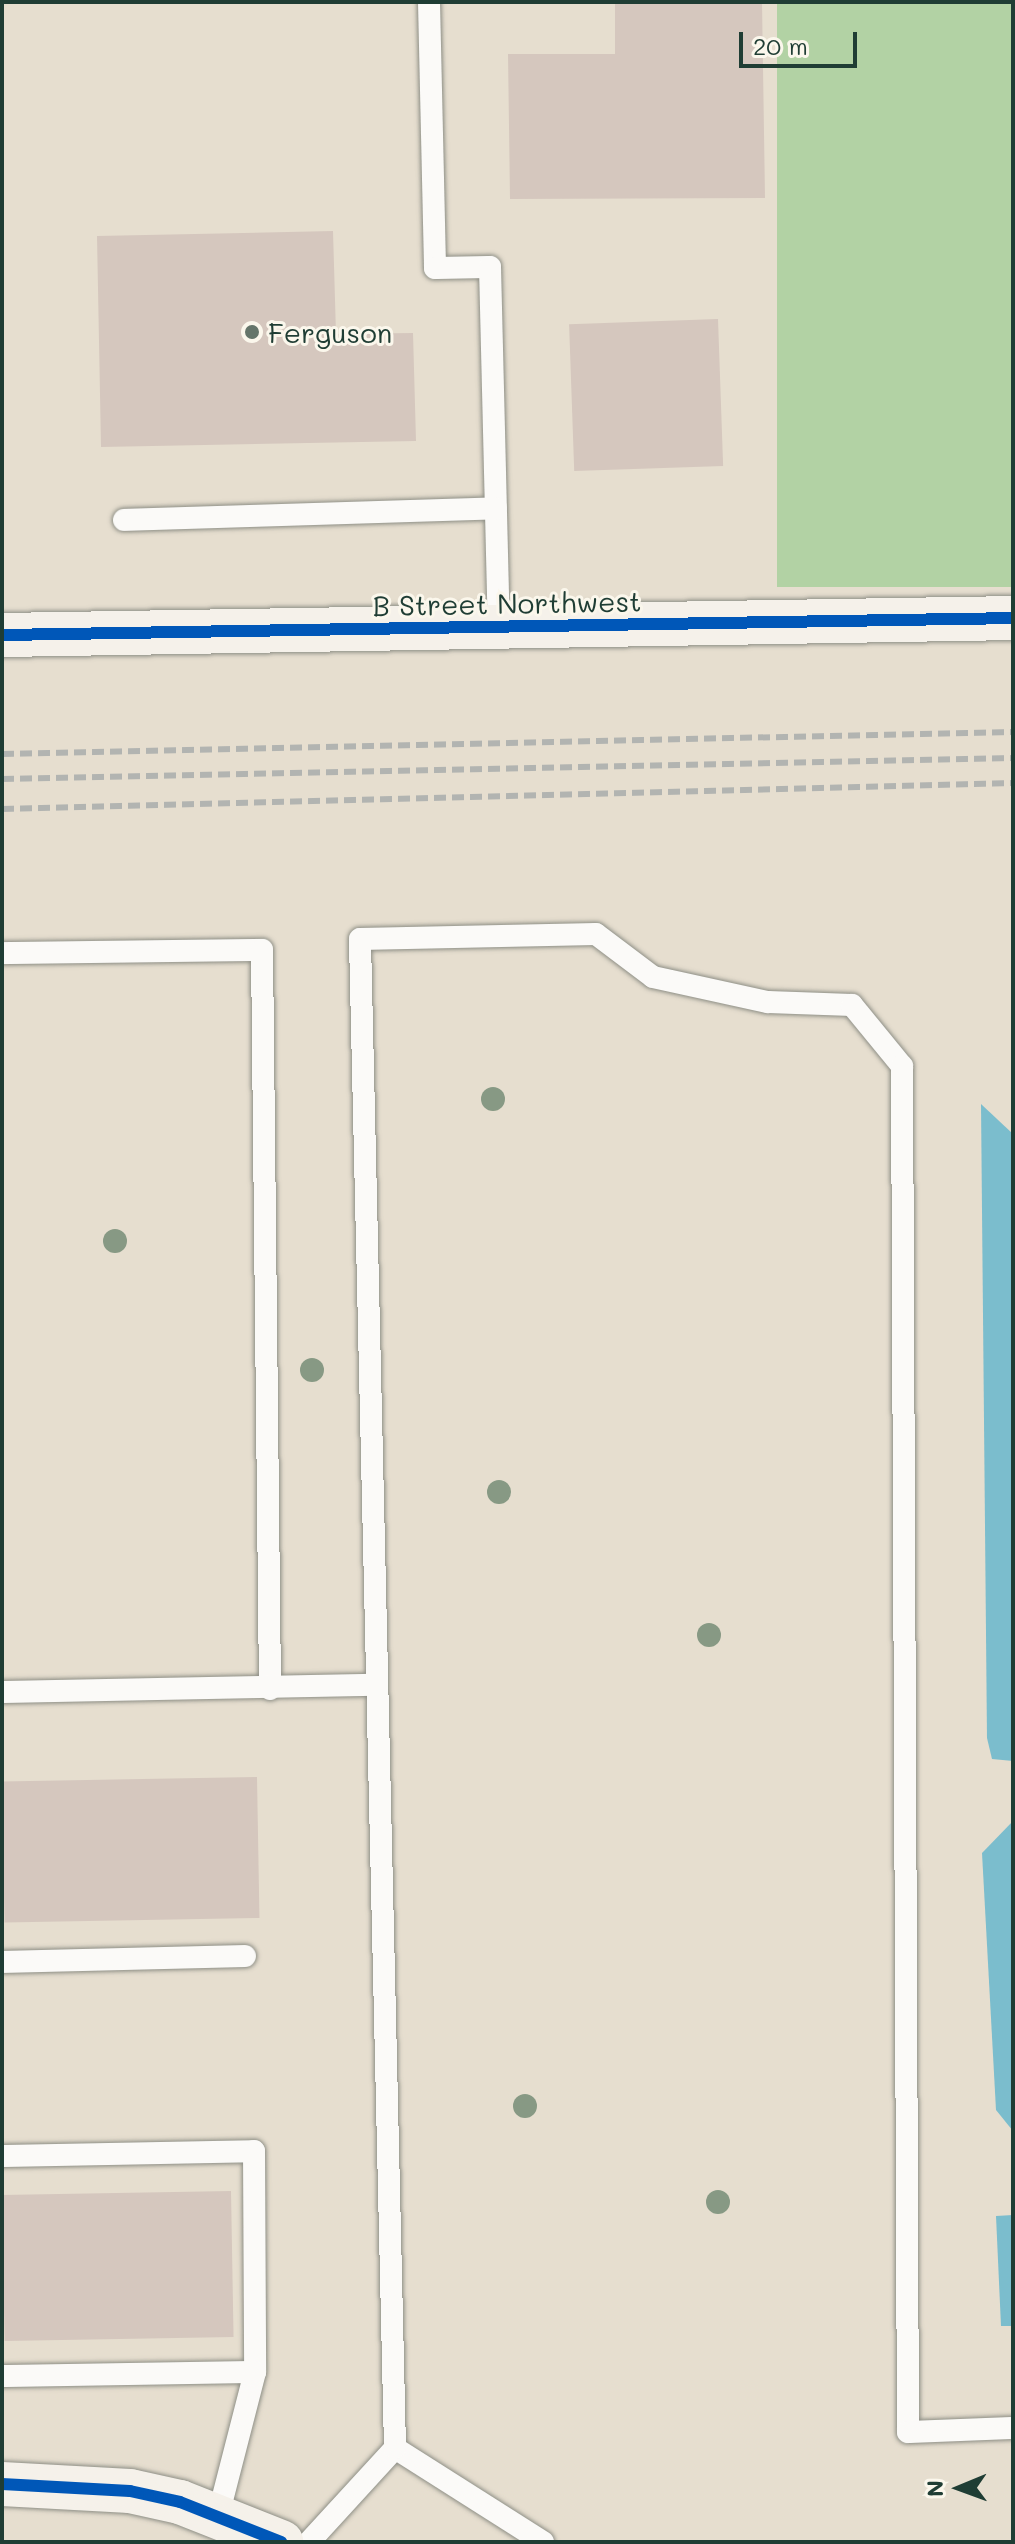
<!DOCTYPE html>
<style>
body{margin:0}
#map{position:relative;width:1015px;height:2544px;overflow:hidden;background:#e6decf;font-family:Mali,sans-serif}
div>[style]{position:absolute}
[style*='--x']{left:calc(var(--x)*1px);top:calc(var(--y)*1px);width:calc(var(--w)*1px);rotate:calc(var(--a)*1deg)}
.green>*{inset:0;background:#b2d2a4;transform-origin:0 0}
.water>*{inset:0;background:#7bbdcd}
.building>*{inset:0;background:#d5c7be;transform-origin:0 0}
.roads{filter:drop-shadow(0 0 2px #8e8f86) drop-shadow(0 0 2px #8e8f86)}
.lane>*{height:22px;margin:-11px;padding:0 11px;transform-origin:11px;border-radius:11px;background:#fbfaf8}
.secondary>*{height:44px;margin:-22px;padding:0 22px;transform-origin:22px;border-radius:22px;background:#f5f1ea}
.rail>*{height:6px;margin-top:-3px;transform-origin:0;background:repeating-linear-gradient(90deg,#b2b4b1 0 12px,transparent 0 18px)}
.cycleway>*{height:12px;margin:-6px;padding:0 6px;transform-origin:6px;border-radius:6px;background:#0057b8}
.trees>*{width:24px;height:24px;margin:-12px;border-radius:50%;background:#879984}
.dots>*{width:22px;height:22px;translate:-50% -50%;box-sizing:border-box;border:4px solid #fbf7ec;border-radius:50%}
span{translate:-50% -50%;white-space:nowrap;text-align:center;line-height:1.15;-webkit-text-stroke:6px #fbf7ec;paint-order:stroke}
.poi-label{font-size:28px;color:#1f3d34}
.left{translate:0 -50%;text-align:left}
.street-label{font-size:28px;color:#1f3d34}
.frame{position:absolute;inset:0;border:4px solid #1f3d34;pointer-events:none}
.north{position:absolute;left:919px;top:2448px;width:80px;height:80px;-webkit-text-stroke:6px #fbf7ec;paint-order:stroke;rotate:269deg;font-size:22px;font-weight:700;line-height:32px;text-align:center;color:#1f3d34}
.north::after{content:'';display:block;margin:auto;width:28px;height:36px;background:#1f3d34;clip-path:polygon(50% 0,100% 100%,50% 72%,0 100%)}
.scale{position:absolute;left:739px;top:32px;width:118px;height:36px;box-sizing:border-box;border:4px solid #1f3d34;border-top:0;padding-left:10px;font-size:24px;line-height:28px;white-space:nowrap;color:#1f3d34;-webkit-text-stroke:6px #fbf7ec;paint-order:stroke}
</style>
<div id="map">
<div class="green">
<div style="left:777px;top:2px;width:236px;height:585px"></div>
</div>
<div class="water">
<div style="clip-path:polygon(981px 1104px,1013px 1134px,1013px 1761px,992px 1759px,987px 1738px)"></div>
<div style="clip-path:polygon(1013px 1821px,1013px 2131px,996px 2110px,982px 1853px)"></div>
<div style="clip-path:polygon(1013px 2215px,1013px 2326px,1001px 2326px,996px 2216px)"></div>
</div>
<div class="building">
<div style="clip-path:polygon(615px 2px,762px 2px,765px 198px,510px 199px,508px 54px,615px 54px)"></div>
<div style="clip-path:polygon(333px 231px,336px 334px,413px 333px,416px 441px,101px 447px,97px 236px)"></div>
<div style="left:718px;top:319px;width:147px;height:149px;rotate:88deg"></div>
<div style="left:257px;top:1777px;width:141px;height:255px;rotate:89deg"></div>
<div style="left:231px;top:2191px;width:146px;height:229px;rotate:89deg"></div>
</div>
<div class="roads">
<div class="lane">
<div style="--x:429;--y:2;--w:266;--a:88.7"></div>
<div style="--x:435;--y:268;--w:55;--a:-1"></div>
<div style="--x:490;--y:267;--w:360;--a:88.6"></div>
<div style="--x:124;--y:520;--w:372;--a:-1.8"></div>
<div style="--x:2;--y:953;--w:260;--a:-0.7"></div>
<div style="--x:262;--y:950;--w:739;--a:89.38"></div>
<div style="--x:2;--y:1692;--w:375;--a:-1.1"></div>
<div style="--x:2;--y:1962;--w:243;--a:-1.4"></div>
<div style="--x:2;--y:2156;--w:252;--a:-1.1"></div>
<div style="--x:254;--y:2151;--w:221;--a:89.7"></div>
<div style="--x:255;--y:2372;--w:149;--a:104.4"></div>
<div style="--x:2;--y:2376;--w:253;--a:-0.9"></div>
<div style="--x:309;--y:2542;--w:127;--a:-47.5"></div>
<div style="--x:543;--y:2542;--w:175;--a:-147.6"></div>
<div style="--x:395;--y:2448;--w:1509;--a:-91.33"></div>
<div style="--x:360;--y:939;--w:236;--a:-1.2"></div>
<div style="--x:596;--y:934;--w:71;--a:37"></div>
<div style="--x:653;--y:977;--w:118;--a:12.3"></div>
<div style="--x:768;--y:1002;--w:84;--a:2"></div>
<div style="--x:852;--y:1005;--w:79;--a:50.7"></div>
<div style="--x:902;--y:1066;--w:1366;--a:89.75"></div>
<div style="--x:908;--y:2432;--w:105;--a:-2.2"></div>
</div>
<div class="secondary">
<div style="--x:2;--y:635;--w:1011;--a:-0.96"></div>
<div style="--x:2;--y:2484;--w:128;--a:3.1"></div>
<div style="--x:130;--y:2491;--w:51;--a:12.4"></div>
<div style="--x:180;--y:2502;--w:109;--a:21.6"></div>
</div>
</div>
<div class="rail">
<div style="--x:2;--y:754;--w:1011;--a:-1.25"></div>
<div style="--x:2;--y:779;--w:1011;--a:-1.19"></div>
<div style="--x:2;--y:809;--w:1011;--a:-1.47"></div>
</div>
<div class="cycleway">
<div style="--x:2;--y:635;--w:1011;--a:-0.96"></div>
<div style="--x:2;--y:2484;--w:128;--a:3.1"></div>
<div style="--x:130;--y:2491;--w:51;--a:12.4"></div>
<div style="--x:180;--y:2502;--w:109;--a:21.6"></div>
</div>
<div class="trees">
<div style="left:493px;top:1099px"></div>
<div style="left:115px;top:1241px"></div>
<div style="left:312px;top:1370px"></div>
<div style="left:499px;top:1492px"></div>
<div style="left:709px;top:1635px"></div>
<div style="left:525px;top:2106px"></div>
<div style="left:718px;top:2202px"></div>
</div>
<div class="dots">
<div style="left:252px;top:332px;background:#65756a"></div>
</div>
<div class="poi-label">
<span class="left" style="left:268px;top:332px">Ferguson</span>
</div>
<div class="street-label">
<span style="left:507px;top:603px;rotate:-1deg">B Street Northwest</span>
</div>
<div class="frame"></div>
<div class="north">N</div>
<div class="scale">20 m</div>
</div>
